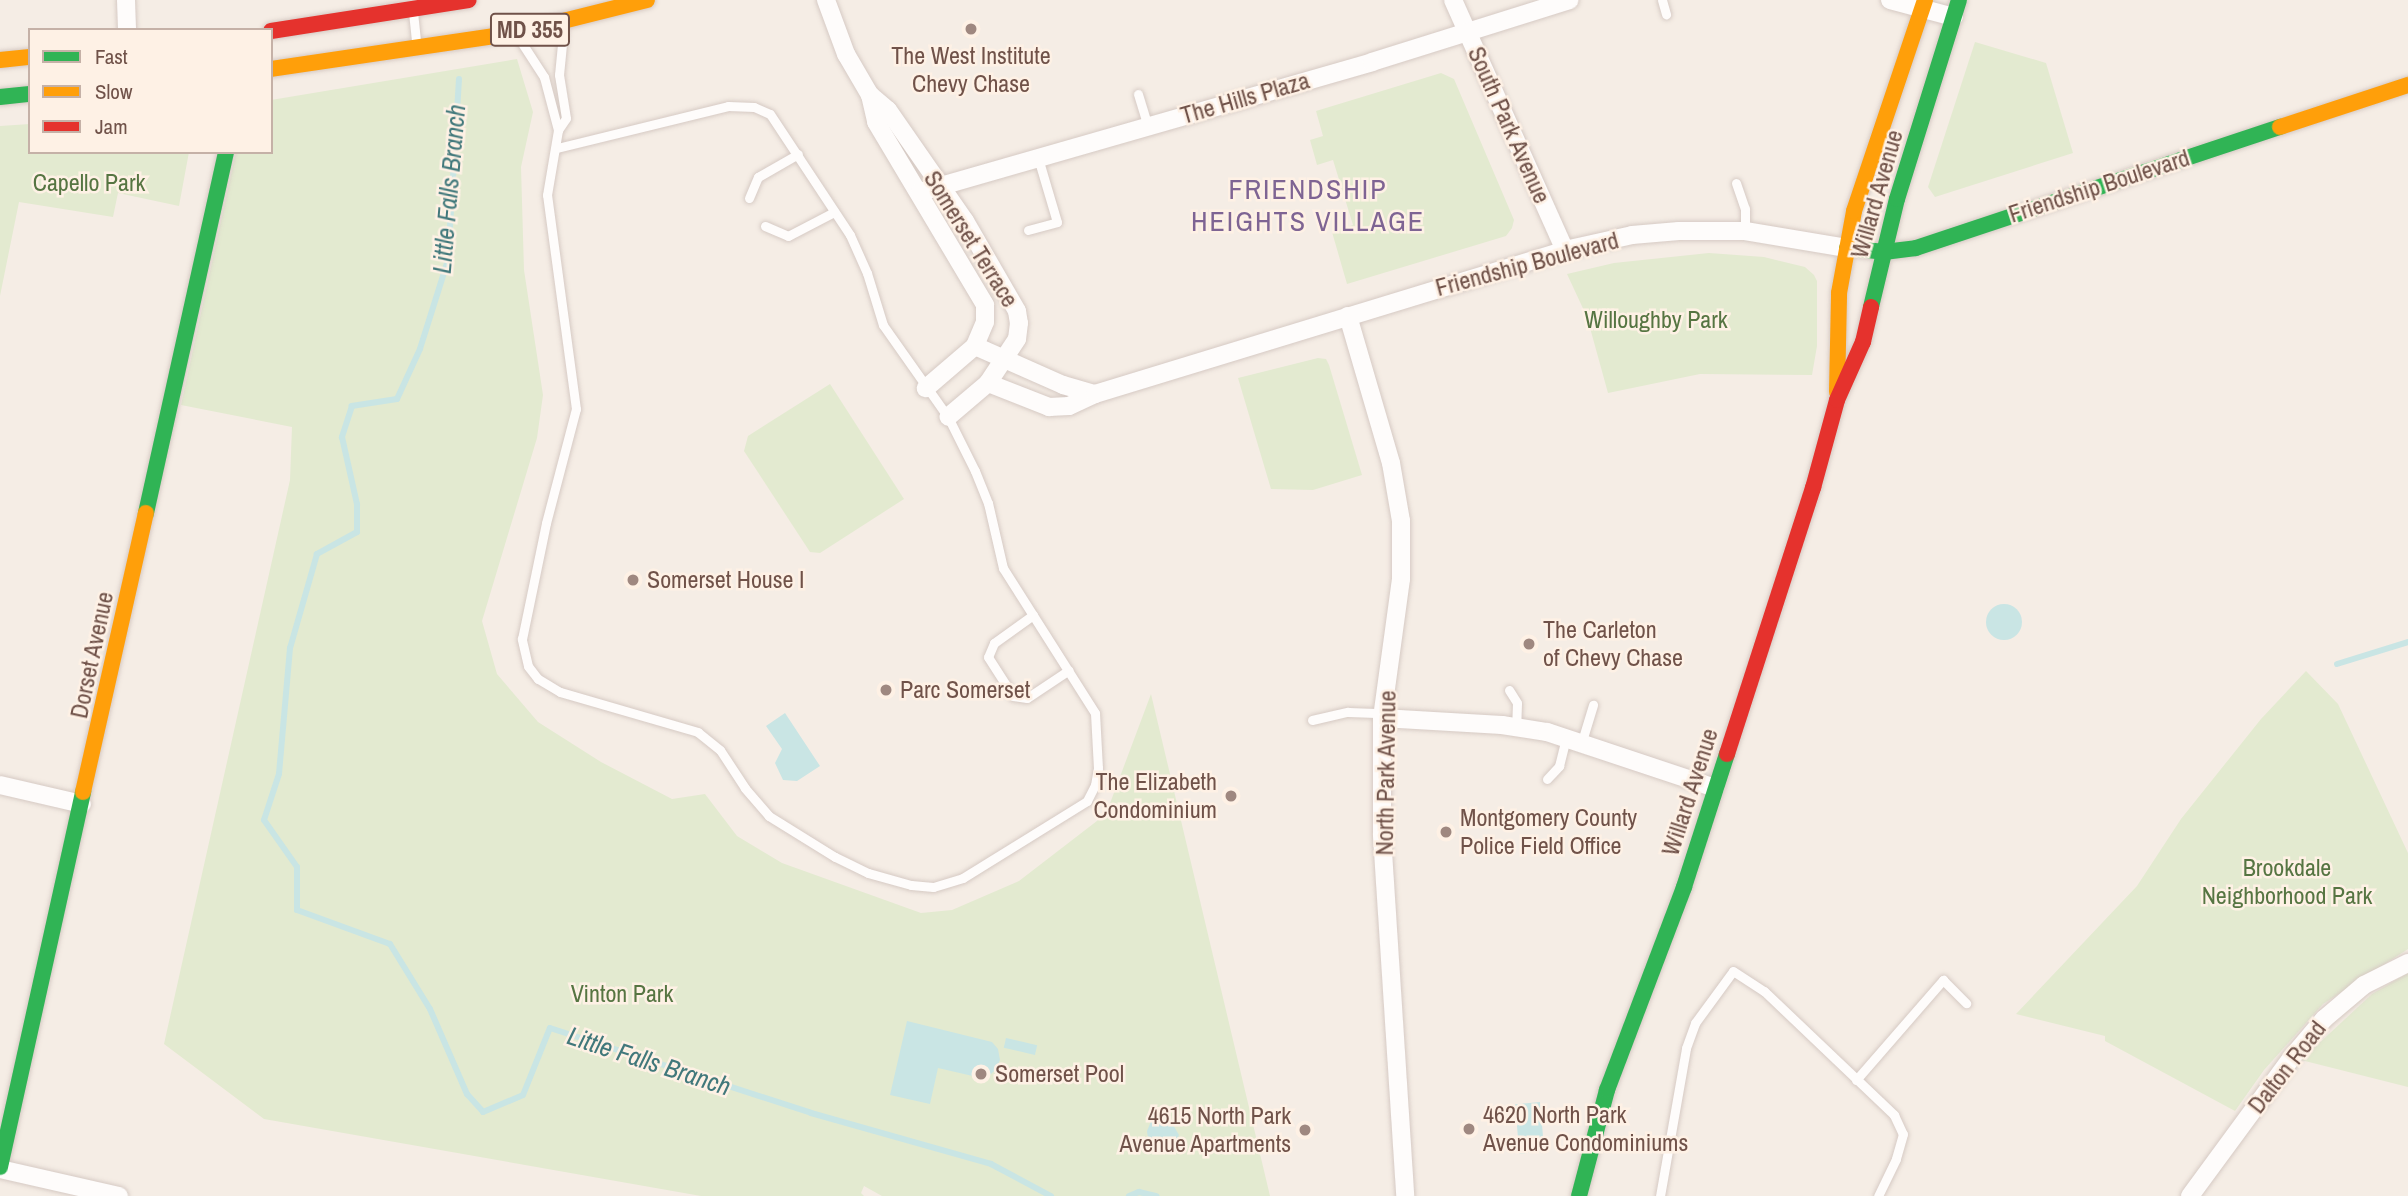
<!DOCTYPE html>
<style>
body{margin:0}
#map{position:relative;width:2408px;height:1196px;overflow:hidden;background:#f5ede5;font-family:"Archivo Narrow",sans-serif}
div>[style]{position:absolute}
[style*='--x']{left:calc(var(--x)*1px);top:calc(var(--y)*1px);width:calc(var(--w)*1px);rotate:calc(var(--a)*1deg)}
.green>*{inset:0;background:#e3ead0}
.water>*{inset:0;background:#c9e5e4;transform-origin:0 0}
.round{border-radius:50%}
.stream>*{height:6px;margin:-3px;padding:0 3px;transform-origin:3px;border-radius:3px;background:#c9e5e4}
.roads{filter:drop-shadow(0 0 2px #d6cac4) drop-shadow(0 0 2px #d6cac4)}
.lane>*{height:9px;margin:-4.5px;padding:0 4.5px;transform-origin:4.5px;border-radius:4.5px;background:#fefcfb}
.street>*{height:18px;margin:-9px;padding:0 9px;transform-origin:9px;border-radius:9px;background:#fefcfb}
.fast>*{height:16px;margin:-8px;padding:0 8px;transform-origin:8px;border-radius:8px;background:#30b455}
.slow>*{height:16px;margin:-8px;padding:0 8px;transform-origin:8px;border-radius:8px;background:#ff9f0a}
.jam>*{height:16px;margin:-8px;padding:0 8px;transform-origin:8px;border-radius:8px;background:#e5322d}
.dots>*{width:19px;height:19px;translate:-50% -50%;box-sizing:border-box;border:4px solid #fef1e5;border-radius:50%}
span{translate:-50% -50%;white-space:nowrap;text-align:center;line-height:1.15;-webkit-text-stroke:5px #fef1e5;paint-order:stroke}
.shield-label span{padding:2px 5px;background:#fef1e5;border:2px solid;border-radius:5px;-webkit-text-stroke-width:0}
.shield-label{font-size:23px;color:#705249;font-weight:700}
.poi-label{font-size:24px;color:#705249}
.left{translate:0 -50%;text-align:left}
.right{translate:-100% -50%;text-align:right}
.street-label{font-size:24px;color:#705249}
.park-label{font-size:24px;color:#567542}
.water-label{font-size:26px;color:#41787b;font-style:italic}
.quarter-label{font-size:28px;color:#7e6493;letter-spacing:2px}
.legend{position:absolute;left:28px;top:28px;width:245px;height:126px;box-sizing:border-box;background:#fef1e5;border:2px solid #c5b1a7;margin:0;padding:9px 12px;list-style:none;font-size:21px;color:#705249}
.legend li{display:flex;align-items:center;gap:14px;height:35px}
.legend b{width:35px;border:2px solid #c5b1a7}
</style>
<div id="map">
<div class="green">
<div style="clip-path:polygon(1975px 42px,2046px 63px,2073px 153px,1935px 197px,1928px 187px)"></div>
<div style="clip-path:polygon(517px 59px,533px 112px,521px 167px,524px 270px,543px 395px,537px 438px,482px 621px,497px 674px,538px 722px,601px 762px,672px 799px,705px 794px,737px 836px,782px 863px,921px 913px,952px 910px,1019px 881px,1106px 814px,1151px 694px,1270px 1196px,882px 1196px,864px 1186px,861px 1193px,864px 1196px,701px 1196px,264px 1119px,164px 1044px,290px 480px,292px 427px,181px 405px,236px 152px,271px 152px,271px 100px)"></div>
<div style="clip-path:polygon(1441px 73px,1454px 79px,1514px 220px,1512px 228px,1506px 236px,1347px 284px,1332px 232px,1353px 225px,1333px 160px,1317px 165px,1310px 140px,1323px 136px,1316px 111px)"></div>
<div style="clip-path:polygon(30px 124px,30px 152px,189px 152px,179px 206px,118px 193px,113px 217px,19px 202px,0 296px,0 126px)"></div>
<div style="clip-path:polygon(1709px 253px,1764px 257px,1805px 267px,1814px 275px,1817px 281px,1817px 346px,1812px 375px,1700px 374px,1608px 393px,1587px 317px,1567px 274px,1614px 263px)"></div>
<div style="clip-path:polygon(1318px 358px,1326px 359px,1329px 365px,1362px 475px,1313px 490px,1271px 489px,1238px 378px)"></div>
<div style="clip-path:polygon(830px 384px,904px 499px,820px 553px,810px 552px,744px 451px,748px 436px)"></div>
<div style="clip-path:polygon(2306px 671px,2338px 704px,2408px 853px,2408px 949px,2323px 1004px,2264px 1070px,2235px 1111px,2105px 1041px,2105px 1036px,2016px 1014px,2137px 886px,2181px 819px,2261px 719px)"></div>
<div style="clip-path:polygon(2408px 973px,2408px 1087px,2301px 1060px,2372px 994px)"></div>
</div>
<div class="water">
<div class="round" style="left:1986px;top:604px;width:36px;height:36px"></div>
<div style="clip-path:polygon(785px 713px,820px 766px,797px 781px,783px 780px,775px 763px,782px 749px,766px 726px)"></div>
<div style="clip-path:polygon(907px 1021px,992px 1042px,998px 1049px,1000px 1060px,995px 1070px,989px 1076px,977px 1077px,938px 1068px,930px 1104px,890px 1095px)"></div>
<div style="left:1006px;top:1038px;width:32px;height:10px;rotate:13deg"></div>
<div style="left:1540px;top:1102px;width:50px;height:25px;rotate:85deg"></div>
<div style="clip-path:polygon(1162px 1115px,1169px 1118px,1179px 1135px,1173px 1146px,1157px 1151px,1149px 1146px,1147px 1131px,1152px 1119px)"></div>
</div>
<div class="stream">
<div style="--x:459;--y:79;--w:181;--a:93.5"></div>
<div style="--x:448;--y:260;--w:93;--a:107.5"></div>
<div style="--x:420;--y:349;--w:55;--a:114.7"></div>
<div style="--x:397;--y:399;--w:46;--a:171.2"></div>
<div style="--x:352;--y:406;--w:33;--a:108"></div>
<div style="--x:342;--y:437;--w:69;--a:77.4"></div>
<div style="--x:357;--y:504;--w:28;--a:90"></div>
<div style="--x:357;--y:532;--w:46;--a:151.2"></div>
<div style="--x:317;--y:554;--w:98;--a:106"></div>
<div style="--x:290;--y:648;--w:126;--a:95"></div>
<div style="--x:279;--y:774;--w:48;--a:108.1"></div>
<div style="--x:264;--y:820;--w:57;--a:54.9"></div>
<div style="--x:297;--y:867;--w:43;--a:90"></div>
<div style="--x:297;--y:910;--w:99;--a:20.1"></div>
<div style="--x:390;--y:944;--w:76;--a:58.4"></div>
<div style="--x:430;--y:1009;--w:93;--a:66.5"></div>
<div style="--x:467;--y:1094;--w:24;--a:48"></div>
<div style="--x:483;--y:1112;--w:43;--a:-23"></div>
<div style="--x:523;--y:1095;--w:72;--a:-68.1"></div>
<div style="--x:550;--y:1028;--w:274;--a:18"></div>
<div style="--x:811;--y:1113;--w:187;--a:15.8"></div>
<div style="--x:991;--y:1164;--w:68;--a:28.1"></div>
<div style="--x:2337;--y:664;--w:74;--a:-17.2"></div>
<div style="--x:1129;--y:1196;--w:11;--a:-22"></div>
<div style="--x:1139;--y:1192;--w:18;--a:13"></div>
</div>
<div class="roads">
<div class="lane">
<div style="--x:1662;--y:0;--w:15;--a:74"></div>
<div style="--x:413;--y:12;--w:31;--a:84"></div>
<div style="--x:518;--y:37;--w:48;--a:57"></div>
<div style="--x:544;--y:77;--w:55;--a:75.2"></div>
<div style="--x:1138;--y:94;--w:34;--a:73"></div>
<div style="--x:557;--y:148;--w:176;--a:-13.8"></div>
<div style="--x:728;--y:106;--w:26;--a:2"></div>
<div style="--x:754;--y:107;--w:17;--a:24"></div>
<div style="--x:770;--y:114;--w:145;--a:56.5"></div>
<div style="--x:850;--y:235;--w:42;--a:65.9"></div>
<div style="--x:867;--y:273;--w:54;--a:72.9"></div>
<div style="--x:883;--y:325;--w:113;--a:54.8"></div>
<div style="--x:948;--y:417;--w:60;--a:63.4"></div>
<div style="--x:975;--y:471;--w:35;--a:68"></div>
<div style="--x:988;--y:503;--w:67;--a:77"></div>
<div style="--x:1003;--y:568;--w:172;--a:57.6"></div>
<div style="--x:1095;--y:713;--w:55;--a:86.9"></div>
<div style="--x:1098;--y:768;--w:17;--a:100"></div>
<div style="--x:1095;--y:785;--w:18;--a:117"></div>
<div style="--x:1087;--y:801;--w:146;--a:148.2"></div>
<div style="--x:963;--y:878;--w:31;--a:163"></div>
<div style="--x:933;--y:887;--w:22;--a:-175"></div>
<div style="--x:911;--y:885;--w:45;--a:-164.4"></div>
<div style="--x:868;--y:873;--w:37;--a:-154"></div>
<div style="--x:835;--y:857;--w:78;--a:-148.2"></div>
<div style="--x:769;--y:816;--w:37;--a:-131"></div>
<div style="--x:745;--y:788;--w:45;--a:-123.3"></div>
<div style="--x:720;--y:750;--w:28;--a:-141"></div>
<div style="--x:698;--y:732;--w:144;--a:-163.8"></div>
<div style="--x:560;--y:692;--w:26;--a:-149"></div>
<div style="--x:538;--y:679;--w:16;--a:-128"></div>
<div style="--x:528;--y:666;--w:28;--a:-103"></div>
<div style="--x:522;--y:639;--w:118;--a:-78.3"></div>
<div style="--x:546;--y:523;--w:118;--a:-75.3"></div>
<div style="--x:576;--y:409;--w:216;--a:-97.7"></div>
<div style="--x:547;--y:195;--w:66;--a:-80.4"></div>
<div style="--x:558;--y:130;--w:14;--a:-56"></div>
<div style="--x:566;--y:118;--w:44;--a:-99.2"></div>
<div style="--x:559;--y:75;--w:51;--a:-84.4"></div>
<div style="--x:1736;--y:183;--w:28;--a:71"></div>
<div style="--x:1745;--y:209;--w:22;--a:90"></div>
<div style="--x:749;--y:198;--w:23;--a:-67"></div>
<div style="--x:758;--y:177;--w:46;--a:-29.9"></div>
<div style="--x:765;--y:226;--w:25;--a:23"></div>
<div style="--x:788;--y:236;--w:52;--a:-27.6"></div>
<div style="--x:1028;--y:230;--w:30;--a:-15"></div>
<div style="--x:1057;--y:222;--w:67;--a:-106.5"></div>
<div style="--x:1033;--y:615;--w:48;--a:144.3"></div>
<div style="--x:994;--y:643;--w:15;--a:113"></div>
<div style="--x:988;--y:657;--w:46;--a:57.3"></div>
<div style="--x:1013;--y:696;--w:14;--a:8"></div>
<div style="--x:1027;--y:698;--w:50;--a:-33.7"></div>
<div style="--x:1509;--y:690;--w:15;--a:58"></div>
<div style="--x:1517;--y:703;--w:24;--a:92"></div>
<div style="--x:1312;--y:720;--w:37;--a:-13"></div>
<div style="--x:1348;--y:712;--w:35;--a:2"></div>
<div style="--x:1582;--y:741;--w:38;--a:-73"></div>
<div style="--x:1547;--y:779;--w:18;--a:-47"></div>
<div style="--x:1559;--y:766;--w:30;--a:-76"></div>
<div style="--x:1856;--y:1080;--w:133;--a:-49"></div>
<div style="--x:1943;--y:980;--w:33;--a:45"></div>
<div style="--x:1660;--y:1196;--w:150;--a:-80"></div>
<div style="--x:1686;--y:1048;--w:27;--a:-70"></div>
<div style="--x:1695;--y:1023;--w:64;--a:-53.8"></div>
<div style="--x:1733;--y:971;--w:37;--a:33"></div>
<div style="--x:1764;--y:991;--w:180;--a:43.6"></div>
<div style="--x:1894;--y:1115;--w:21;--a:65"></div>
<div style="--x:1903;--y:1134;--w:26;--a:106"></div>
<div style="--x:1896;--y:1159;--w:41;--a:115.9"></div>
</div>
<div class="street">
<div style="--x:126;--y:0;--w:30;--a:88"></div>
<div style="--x:826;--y:0;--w:58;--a:69.7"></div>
<div style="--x:846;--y:54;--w:48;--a:59.7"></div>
<div style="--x:870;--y:95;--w:28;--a:77"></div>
<div style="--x:876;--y:122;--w:213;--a:59.2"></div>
<div style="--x:985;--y:305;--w:17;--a:90"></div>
<div style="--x:985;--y:322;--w:26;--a:113"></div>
<div style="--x:975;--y:346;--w:65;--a:139.4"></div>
<div style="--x:1453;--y:0;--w:274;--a:65.9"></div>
<div style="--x:1890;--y:0;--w:66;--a:14.9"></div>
<div style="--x:870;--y:95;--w:23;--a:40"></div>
<div style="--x:888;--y:110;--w:135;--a:55.3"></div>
<div style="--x:965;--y:221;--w:104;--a:60"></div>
<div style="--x:1017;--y:311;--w:12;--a:81"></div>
<div style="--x:1019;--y:323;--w:16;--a:97"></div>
<div style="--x:1017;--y:339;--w:53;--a:123.4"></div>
<div style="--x:988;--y:383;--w:52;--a:139.6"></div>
<div style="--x:920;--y:192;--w:470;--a:-16"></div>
<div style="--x:1372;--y:62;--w:207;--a:-17.4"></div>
<div style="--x:1348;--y:316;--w:153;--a:73.7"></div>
<div style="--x:1391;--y:463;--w:59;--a:80.2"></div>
<div style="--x:1401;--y:521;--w:58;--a:90"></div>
<div style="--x:1401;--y:579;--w:140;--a:97.8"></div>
<div style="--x:1382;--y:718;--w:118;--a:90"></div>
<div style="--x:1382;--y:836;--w:361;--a:86.3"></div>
<div style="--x:975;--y:346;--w:96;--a:23.9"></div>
<div style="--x:1063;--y:385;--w:33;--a:16"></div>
<div style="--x:988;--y:383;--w:66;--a:21.5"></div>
<div style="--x:1049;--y:407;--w:20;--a:-3"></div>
<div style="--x:1069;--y:406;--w:29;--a:-25"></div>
<div style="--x:1095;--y:394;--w:492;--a:-17"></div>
<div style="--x:1565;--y:250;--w:69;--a:-12.6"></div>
<div style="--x:1632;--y:235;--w:47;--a:-4.9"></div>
<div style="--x:1679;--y:231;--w:66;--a:0"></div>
<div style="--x:1745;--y:231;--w:103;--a:9.5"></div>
<div style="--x:1382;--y:718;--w:120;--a:3.3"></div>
<div style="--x:1502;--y:725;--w:46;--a:8.8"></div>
<div style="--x:1547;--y:732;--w:177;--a:18.4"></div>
<div style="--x:0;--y:785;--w:84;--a:13"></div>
<div style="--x:0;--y:1169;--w:122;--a:12.8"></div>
<div style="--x:2190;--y:1196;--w:172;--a:-53.7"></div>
<div style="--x:2292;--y:1057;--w:50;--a:-49.9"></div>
<div style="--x:2324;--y:1019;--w:52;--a:-40.4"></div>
<div style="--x:2364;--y:985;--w:49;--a:-26.6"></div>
</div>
<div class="fast">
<div style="--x:0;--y:97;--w:30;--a:-6"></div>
<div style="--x:1847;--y:248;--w:37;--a:6"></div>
<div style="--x:1884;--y:252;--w:32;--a:-7"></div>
<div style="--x:1916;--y:248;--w:384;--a:-18.4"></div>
<div style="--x:1871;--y:307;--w:111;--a:-76.5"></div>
<div style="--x:1897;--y:199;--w:208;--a:-72.7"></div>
<div style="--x:146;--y:513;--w:370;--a:-77.5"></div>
<div style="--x:0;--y:1167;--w:384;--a:-77.5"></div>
<div style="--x:1579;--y:1196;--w:110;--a:-75.2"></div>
<div style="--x:1607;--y:1090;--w:217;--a:-69.2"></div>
<div style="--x:1684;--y:887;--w:140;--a:-72.1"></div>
</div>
<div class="slow">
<div style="--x:0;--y:60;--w:30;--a:-6"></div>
<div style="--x:271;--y:69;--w:247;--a:-8.4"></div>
<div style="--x:515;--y:33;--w:136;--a:-14"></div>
<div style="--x:2280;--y:127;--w:135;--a:-18.2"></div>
<div style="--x:1837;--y:392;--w:99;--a:-88.8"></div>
<div style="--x:1839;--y:293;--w:83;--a:-79.6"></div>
<div style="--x:1854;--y:211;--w:223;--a:-71.4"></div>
<div style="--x:83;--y:792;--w:286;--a:-77.3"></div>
</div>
<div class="jam">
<div style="--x:271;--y:31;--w:200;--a:-8.9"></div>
<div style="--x:1727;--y:754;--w:280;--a:-72.1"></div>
<div style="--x:1813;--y:488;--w:91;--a:-74.7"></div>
<div style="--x:1837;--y:400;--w:64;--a:-65.9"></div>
<div style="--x:1863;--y:342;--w:36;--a:-77"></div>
</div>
</div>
<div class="dots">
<div style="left:971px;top:29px;background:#9f8880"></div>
<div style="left:633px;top:580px;background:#9f8880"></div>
<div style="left:1529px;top:644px;background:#9f8880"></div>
<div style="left:886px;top:690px;background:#9f8880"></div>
<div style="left:1231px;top:796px;background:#9f8880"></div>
<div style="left:1446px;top:832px;background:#9f8880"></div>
<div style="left:981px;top:1074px;background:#9f8880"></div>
<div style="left:1469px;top:1129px;background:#9f8880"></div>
<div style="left:1305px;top:1130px;background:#9f8880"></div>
</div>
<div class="shield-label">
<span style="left:530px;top:30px">MD 355</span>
</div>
<div class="poi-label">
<span style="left:971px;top:70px">The West Institute<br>Chevy Chase</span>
<span class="left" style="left:647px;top:580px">Somerset House I</span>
<span class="left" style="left:1543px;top:644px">The Carleton<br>of Chevy Chase</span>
<span class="left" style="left:900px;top:690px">Parc Somerset</span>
<span class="right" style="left:1217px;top:796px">The Elizabeth<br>Condominium</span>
<span class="left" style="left:1460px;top:832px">Montgomery County<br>Police Field Office</span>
<span class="left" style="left:995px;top:1074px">Somerset Pool</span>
<span class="left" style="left:1483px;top:1129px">4620 North Park<br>Avenue Condominiums</span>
<span class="right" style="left:1291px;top:1130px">4615 North Park<br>Avenue Apartments</span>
</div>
<div class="street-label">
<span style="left:1245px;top:98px;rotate:-16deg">The Hills Plaza</span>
<span style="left:1509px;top:125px;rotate:66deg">South Park Avenue</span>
<span style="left:2099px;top:186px;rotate:-18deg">Friendship Boulevard</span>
<span style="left:1877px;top:194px;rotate:-74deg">Willard Avenue</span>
<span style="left:971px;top:239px;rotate:58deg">Somerset Terrace</span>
<span style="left:1527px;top:264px;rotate:-15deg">Friendship Boulevard</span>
<span style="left:92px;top:655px;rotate:-78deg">Dorset Avenue</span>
<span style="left:1386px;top:773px;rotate:-89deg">North Park Avenue</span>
<span style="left:1690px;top:792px;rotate:-72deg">Willard Avenue</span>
<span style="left:2287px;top:1067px;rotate:-52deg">Dalton Road</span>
</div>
<div class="park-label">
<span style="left:89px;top:183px">Capello Park</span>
<span style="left:1656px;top:320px">Willoughby Park</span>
<span style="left:2287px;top:882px">Brookdale<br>Neighborhood Park</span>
<span style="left:622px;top:994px">Vinton Park</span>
</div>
<div class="water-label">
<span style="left:449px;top:189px;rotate:-85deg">Little Falls Branch</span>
<span style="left:649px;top:1061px;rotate:18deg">Little Falls Branch</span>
</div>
<div class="quarter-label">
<span style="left:1308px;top:205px">FRIENDSHIP<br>HEIGHTS VILLAGE</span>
</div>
<ul class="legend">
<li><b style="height:9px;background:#30b455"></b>Fast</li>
<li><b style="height:9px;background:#ff9f0a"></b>Slow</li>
<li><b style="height:9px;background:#e5322d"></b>Jam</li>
</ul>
</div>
